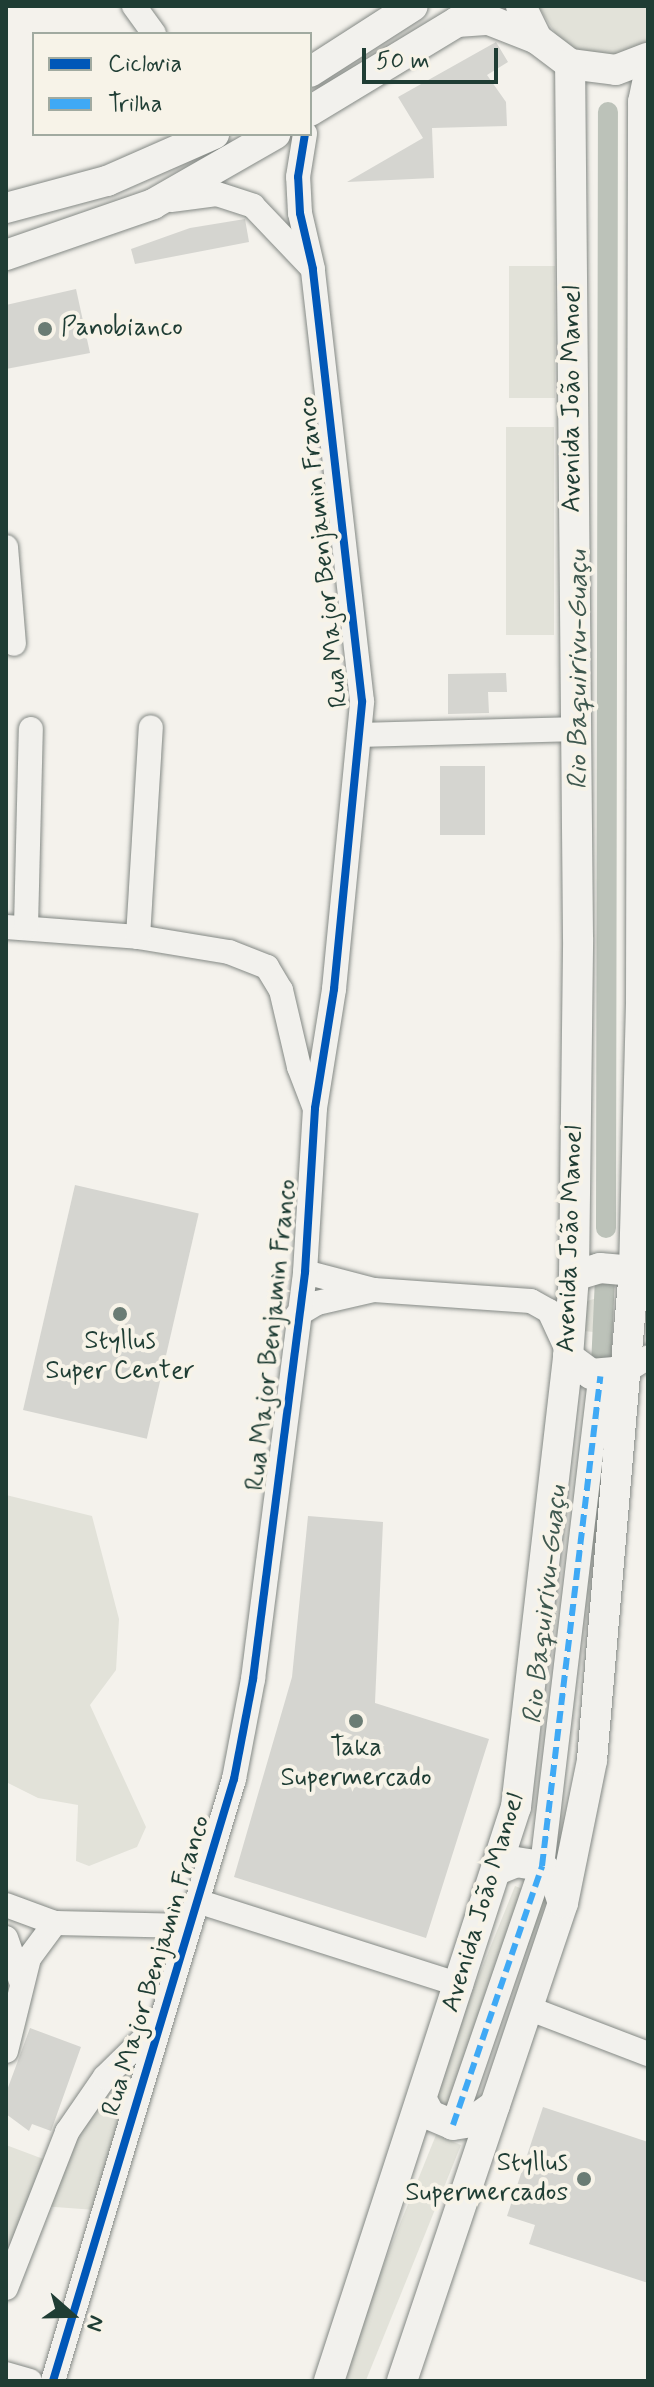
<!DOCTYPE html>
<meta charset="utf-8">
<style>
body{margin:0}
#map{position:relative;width:654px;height:2387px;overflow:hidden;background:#f4f2ec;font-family:Mynerve,sans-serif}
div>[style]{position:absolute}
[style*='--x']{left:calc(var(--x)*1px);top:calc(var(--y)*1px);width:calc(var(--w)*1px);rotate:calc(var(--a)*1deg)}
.green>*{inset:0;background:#e2e2d9;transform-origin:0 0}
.canal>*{height:20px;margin:-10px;padding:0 10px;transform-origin:10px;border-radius:10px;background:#bcc2b9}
.building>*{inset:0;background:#d5d5d0;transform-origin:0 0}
.roads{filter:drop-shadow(0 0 2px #848985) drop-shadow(0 0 2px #848985)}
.minor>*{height:24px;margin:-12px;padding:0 12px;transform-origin:12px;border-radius:12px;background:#f2f1ed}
.major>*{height:30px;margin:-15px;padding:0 15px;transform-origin:15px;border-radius:15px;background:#f2f1ed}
.quiet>*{height:6px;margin-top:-3px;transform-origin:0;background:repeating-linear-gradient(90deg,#3fa9f5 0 12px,transparent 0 18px)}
.cycleway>*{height:8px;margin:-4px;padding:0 4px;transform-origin:4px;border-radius:4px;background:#0057b8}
.dots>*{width:22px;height:22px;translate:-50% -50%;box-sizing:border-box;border:4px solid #f7f3e8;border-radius:50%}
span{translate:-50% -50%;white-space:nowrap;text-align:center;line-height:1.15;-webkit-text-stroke:8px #f7f3e8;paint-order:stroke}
.poi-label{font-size:26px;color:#1f3d34}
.left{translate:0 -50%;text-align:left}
.right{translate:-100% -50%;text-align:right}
.street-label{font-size:26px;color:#1f3d34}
.water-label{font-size:28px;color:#405950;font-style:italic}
.frame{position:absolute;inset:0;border:8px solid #1f3d34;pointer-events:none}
.legend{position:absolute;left:32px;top:32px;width:280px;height:104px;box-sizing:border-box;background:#f7f3e8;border:2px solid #a1aaa0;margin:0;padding:10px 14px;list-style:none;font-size:24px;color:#1f3d34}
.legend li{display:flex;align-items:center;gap:16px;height:40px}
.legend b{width:40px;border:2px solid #a1aaa0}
.north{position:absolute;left:32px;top:2275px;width:80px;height:80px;-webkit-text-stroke:6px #f7f3e8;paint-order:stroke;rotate:110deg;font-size:22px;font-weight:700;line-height:32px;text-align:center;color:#1f3d34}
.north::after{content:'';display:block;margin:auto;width:28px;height:36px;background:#1f3d34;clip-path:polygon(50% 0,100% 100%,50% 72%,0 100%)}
.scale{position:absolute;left:362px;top:48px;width:136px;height:36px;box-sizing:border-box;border:4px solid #1f3d34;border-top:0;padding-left:10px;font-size:24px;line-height:28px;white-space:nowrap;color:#1f3d34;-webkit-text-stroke:6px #f7f3e8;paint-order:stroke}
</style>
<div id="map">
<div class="green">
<div style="clip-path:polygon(538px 6px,648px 6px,648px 40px,633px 52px,597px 57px,562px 44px)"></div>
<div style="left:509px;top:266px;width:46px;height:132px"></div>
<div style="left:506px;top:427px;width:48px;height:208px"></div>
<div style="clip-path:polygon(597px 1298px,608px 1304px,605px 1333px,583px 1331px,584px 1302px)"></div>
<div style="clip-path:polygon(6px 1495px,92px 1516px,119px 1619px,116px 1670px,90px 1705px,146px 1827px,137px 1847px,89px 1866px,76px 1861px,78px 1805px,38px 1798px,6px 1782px)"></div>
<div style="left:515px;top:1886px;width:35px;height:233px;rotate:22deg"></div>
<div style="clip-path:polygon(144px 2050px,95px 2210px,42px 2206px,74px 2127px)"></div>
<div style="left:436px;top:2135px;width:27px;height:259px;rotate:22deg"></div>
<div style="clip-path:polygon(6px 2145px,46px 2160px,6px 2274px)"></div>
</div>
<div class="canal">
<div style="--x:606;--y:1228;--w:1116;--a:-89.9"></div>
<div style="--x:601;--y:1366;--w:88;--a:-87.4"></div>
</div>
<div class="building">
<div style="clip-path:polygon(496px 42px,508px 62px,487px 75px,506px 102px,507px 126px,432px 128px,434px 178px,347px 182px,423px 138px,398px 97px)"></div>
<div style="clip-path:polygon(245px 219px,249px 242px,135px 264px,131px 249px,190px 228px)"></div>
<div style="clip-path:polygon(76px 289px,90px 353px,6px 369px,6px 305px)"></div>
<div style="clip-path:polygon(506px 673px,507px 692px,488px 692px,489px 713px,448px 714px,448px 674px)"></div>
<div style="left:440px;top:766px;width:45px;height:69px"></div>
<div style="left:75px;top:1185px;width:127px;height:231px;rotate:13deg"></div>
<div style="clip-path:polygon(308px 1516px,383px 1522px,375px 1703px,489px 1739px,426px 1938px,234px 1877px,292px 1677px)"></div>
<div style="clip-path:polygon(30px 2028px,81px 2047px,51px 2131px,32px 2124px,29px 2131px,6px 2114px,6px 2093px)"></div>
<div style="clip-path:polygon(543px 2107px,648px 2142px,648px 2283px,529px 2244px,535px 2225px,507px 2216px)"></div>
</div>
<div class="roads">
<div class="minor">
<div style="--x:134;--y:6;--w:34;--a:54"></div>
<div style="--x:171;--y:200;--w:46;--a:-7.4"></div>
<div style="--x:217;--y:194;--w:38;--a:18"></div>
<div style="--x:253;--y:206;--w:86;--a:46.4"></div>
<div style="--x:6;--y:547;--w:97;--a:85.3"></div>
<div style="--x:361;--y:735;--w:215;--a:-1.6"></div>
<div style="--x:6;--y:927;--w:132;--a:4.3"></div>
<div style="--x:138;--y:937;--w:92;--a:9.4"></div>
<div style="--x:229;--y:952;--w:41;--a:21.5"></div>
<div style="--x:267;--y:967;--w:27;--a:59"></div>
<div style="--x:281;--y:990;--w:79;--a:76.8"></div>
<div style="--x:299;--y:1067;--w:42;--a:69"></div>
<div style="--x:26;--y:927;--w:198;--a:-88.6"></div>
<div style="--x:138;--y:937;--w:210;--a:-86.5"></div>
<div style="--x:374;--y:1290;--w:157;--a:4"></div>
<div style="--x:531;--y:1301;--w:21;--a:29"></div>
<div style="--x:549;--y:1311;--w:43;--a:65.2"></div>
<div style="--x:297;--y:1315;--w:23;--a:-31"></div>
<div style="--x:317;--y:1303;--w:58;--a:-12.8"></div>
<div style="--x:374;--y:1290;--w:71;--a:-165.4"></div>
<div style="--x:626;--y:1371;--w:26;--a:-32"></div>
<div style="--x:197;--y:1901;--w:277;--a:17.7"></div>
<div style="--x:6;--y:1905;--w:52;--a:20.2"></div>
<div style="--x:55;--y:1923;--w:135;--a:1.3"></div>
<div style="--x:6;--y:1938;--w:46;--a:70.8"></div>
<div style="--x:528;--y:2008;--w:129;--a:21"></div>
<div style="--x:6;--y:2051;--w:96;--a:-76.1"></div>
<div style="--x:29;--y:1958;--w:44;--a:-53.4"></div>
<div style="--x:453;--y:2125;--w:274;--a:-71"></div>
<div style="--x:542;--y:1866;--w:493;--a:-83.2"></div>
<div style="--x:6;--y:2288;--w:168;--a:-68.6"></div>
<div style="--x:67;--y:2132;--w:67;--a:-55.4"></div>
<div style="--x:105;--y:2077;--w:74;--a:-44.5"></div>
<div style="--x:6;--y:2374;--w:25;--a:16"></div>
<div style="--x:53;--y:2381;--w:629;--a:-73.27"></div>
<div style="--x:234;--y:1779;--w:102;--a:-79.2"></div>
<div style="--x:253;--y:1679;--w:410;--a:-82.7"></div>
<div style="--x:305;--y:1272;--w:164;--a:-86.5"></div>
<div style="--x:315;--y:1108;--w:121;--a:-80.9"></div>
<div style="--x:334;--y:989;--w:289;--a:-84.4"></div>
<div style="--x:362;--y:701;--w:435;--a:-96.5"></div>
<div style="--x:313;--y:269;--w:57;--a:-103.1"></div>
<div style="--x:300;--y:213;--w:36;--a:-93"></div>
<div style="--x:298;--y:177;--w:44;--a:-80.8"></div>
</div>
<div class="major">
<div style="--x:521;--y:6;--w:37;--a:64"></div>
<div style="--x:537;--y:39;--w:41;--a:37.1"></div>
<div style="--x:570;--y:64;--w:46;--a:7.4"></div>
<div style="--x:616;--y:70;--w:34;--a:-21"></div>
<div style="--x:310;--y:72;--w:122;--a:-32.7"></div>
<div style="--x:310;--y:111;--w:172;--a:-31.2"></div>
<div style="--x:457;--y:22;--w:32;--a:-4"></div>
<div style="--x:489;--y:20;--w:52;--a:21.6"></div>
<div style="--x:6;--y:208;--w:105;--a:-15"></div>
<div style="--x:107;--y:181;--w:117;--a:-23.7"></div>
<div style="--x:6;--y:255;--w:156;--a:-19.1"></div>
<div style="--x:153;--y:204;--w:141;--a:-29.8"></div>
<div style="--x:574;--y:1276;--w:27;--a:-17"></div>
<div style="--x:600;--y:1268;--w:34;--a:5"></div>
<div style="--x:568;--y:1357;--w:29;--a:36"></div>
<div style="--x:591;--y:1374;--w:35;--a:-5"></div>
<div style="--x:499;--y:1869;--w:18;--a:-22"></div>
<div style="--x:516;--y:1862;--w:26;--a:9"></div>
<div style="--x:542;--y:1866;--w:21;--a:49"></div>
<div style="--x:556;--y:1882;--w:22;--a:72"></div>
<div style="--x:422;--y:2100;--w:17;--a:62"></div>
<div style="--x:430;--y:2115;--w:25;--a:23"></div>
<div style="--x:453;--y:2125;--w:18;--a:-9"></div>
<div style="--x:471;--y:2122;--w:29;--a:-35"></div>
<div style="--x:329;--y:2381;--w:604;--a:-71.96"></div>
<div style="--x:516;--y:1807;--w:453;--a:-83.4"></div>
<div style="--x:568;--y:1357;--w:81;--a:-85.8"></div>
<div style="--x:574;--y:1276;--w:338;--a:-89.3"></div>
<div style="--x:578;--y:938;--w:874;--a:-90.52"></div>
<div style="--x:402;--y:2381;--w:504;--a:-71.39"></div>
<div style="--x:563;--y:1903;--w:146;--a:-78.5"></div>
<div style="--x:592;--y:1760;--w:491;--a:-85.1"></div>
<div style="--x:634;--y:1271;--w:270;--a:-88.5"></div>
<div style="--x:641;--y:1001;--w:899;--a:-89.87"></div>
<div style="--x:643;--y:102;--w:25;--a:-78"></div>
</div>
</div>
<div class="quiet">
<div style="--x:453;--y:2125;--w:274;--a:-71"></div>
<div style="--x:542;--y:1866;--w:493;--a:-83.2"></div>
</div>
<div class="cycleway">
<div style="--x:53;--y:2381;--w:629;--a:-73.27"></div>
<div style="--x:234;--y:1779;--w:102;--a:-79.2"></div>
<div style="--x:253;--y:1679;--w:410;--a:-82.7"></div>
<div style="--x:305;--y:1272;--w:164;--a:-86.5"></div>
<div style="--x:315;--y:1108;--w:121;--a:-80.9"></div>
<div style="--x:334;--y:989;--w:289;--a:-84.4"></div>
<div style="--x:362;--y:701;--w:435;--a:-96.5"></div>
<div style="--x:313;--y:269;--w:57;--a:-103.1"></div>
<div style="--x:300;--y:213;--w:36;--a:-93"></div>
<div style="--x:298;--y:177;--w:44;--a:-80.8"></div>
</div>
<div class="dots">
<div style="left:45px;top:329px;background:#6a7c74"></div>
<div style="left:120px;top:1314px;background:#6a7c74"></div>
<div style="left:356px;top:1721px;background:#6a7c74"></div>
<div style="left:584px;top:2179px;background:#6a7c74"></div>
</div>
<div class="poi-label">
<span class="left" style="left:61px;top:329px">Panobianco</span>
<span style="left:120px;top:1357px">Styllus<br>Super Center</span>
<span style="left:356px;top:1764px">Taka<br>Supermercado</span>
<span class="right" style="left:568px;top:2179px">Styllus<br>Supermercados</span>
</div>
<div class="street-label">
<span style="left:573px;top:399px;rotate:-90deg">Avenida João Manoel</span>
<span style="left:324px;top:552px;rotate:-96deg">Rua Major Benjamin Franco</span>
<span style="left:571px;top:1239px;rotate:-88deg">Avenida João Manoel</span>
<span style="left:273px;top:1335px;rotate:-84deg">Rua Major Benjamin Franco</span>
<span style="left:484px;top:1903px;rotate:-73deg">Avenida João Manoel</span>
<span style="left:157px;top:1966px;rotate:-73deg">Rua Major Benjamin Franco</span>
</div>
<div class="water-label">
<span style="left:579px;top:670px;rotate:-90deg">Rio Baquirivu-Guaçu</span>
<span style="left:546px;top:1605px;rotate:-84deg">Rio Baquirivu-Guaçu</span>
</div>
<div class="frame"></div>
<ul class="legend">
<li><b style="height:10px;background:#0057b8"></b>Ciclovia</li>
<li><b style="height:10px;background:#3fa9f5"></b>Trilha</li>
</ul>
<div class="north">N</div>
<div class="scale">50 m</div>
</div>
